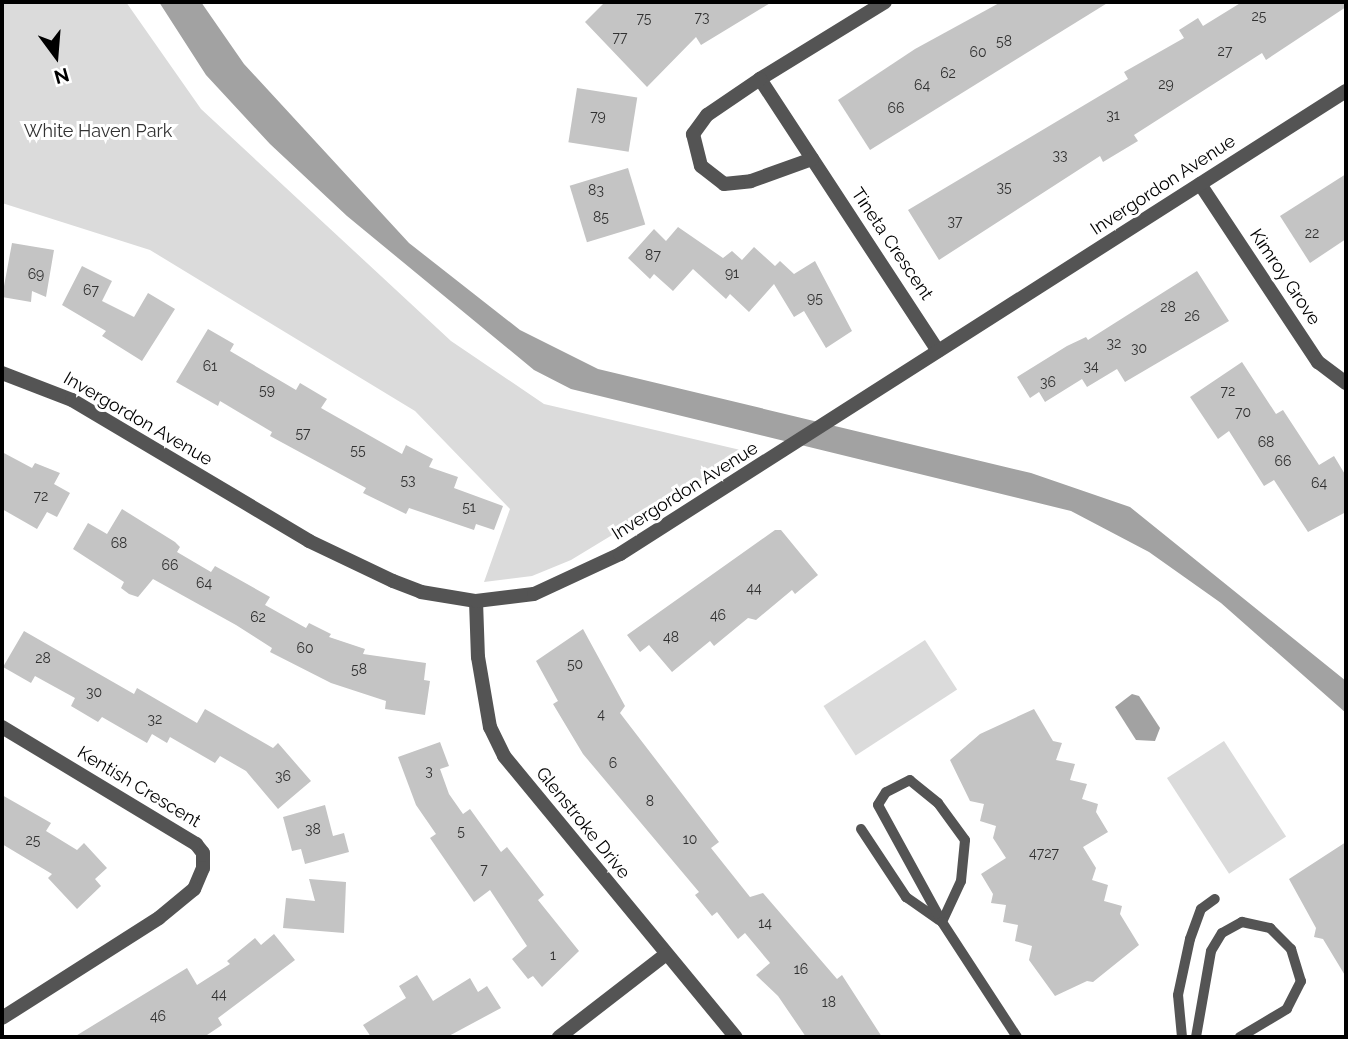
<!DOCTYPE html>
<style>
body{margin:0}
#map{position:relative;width:1348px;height:1039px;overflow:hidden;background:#fff;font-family:Raleway,sans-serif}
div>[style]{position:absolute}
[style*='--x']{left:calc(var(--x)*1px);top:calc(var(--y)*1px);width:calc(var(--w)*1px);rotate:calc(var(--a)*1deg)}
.green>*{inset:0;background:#dbdbdb;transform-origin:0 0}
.water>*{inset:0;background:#a2a2a2}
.building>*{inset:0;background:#c4c4c4;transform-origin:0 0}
.service>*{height:10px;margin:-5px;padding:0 5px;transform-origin:5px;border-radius:5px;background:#545454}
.minor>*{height:14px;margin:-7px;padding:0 7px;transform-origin:7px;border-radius:7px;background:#545454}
.tertiary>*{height:14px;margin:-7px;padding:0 7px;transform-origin:7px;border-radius:7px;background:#545454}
span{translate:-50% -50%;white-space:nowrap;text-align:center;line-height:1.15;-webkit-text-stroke:6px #fff;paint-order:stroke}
.number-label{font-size:14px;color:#313131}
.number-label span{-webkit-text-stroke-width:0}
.park-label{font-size:18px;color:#323232}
.street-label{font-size:18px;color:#000}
.frame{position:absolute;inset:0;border:4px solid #000;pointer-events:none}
.north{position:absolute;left:21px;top:21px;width:70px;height:70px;-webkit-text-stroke:5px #fff;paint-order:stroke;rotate:164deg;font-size:19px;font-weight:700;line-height:28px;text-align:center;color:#000}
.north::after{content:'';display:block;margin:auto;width:24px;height:32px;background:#000;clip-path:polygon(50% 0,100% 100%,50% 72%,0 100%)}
</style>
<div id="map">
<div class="green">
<div style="clip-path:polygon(2px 2px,126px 2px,201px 109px,451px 341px,544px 404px,749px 452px,571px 560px,532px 576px,484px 582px,510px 509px,415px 411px,150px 250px,2px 203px)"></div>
<div style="left:925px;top:640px;width:59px;height:121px;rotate:57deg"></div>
<div style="left:1224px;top:741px;width:114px;height:68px;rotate:57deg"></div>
</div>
<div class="water">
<div style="clip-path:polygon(159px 2px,201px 2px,244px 64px,409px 243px,520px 330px,598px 369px,1031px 473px,1130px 507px,1346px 681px,1346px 713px,1221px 603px,1149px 552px,1071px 511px,571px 389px,534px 370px,347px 216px,270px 144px,206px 75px)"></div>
<div style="clip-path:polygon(1132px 694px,1139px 696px,1160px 728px,1155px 741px,1136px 740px,1115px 707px)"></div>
</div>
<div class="building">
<div style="clip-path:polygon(605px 2px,772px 2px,701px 45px,696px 37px,647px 87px,585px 22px)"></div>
<div style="clip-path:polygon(1001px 2px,1109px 2px,870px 150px,838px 100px,915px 49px)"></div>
<div style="clip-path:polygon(1242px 2px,1346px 2px,1346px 7px,1266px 60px,1262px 53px,1134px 135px,1138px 141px,1103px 162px,1100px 156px,939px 260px,908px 210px,1128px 79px,1124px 72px,1184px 38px,1179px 30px,1198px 18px,1203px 26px)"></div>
<div style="left:577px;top:88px;width:61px;height:55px;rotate:9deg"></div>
<div style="left:628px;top:168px;width:59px;height:61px;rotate:73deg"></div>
<div style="clip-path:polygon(1346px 174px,1346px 239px,1310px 263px,1280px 216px)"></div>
<div style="clip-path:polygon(678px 227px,723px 258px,732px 251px,742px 260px,754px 247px,775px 266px,780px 261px,794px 274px,815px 261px,852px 331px,826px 348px,804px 311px,794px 317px,774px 284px,749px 312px,730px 294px,726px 299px,693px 269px,673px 291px,654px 274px,650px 279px,628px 258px,654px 229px,666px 241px)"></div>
<div style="clip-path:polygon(12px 243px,54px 250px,46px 297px,32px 291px,31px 302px,2px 297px)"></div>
<div style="clip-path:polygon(82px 266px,112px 281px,102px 301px,134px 317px,148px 293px,175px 309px,142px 361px,102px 336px,106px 331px,62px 305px)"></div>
<div style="clip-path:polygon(1197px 271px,1229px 321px,1125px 382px,1117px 369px,1087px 387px,1082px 379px,1045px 402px,1039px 392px,1030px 398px,1017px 377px,1067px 346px,1086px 337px,1088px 340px)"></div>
<div style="clip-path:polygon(208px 329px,234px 344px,230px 351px,296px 390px,300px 383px,327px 399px,321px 408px,351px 425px,402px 454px,406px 445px,433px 459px,429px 467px,458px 477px,454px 488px,503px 506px,494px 530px,476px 524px,474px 530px,409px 508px,406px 514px,363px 493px,366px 488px,270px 436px,272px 432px,220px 401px,218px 406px,176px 382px)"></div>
<div style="clip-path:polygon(1242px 362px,1276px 414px,1283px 410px,1319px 465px,1334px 456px,1346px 476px,1346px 512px,1308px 532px,1274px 480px,1264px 486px,1229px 431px,1218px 439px,1190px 397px)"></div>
<div style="clip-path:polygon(2px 452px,32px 468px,35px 463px,60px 473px,54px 484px,70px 493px,57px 517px,47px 512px,37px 529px,2px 509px)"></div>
<div style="clip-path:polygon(122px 509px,175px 542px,180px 547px,177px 552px,211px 572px,215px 566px,270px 597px,265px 605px,306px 628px,309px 623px,331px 634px,329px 637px,365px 649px,363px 654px,426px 663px,424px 680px,430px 681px,425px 715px,385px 709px,386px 701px,331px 683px,270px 652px,272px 648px,236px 625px,153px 579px,138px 597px,129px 594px,121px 588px,124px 582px,73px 549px,88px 523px,107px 534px)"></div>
<div style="clip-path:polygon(775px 530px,781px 530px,818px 575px,795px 594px,792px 590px,756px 620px,748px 618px,714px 646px,710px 641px,672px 672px,649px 645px,640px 652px,627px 635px)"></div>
<div style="clip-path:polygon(583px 629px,625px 706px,620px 713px,719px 842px,711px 848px,750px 897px,763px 893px,837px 979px,842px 975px,882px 1037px,806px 1037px,778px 996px,756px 975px,770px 963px,745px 933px,738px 939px,717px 912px,712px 916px,695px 895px,699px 892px,583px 754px,553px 704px,558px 701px,536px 661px)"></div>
<div style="clip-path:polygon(24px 631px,134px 694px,137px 688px,197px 723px,205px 709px,273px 748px,278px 743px,311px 781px,278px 809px,246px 771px,220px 756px,215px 763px,170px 737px,167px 743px,152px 734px,147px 743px,102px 717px,98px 722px,71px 706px,75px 698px,35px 676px,31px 683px,3px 667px)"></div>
<div style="clip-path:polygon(1034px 709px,1053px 741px,1062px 743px,1056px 760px,1075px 764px,1070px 780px,1087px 784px,1082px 799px,1098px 804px,1096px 812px,1108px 832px,1083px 847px,1096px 868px,1092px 880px,1108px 885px,1104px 901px,1122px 906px,1120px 914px,1139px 945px,1093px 982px,1087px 981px,1055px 996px,1029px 960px,1032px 946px,1015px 941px,1018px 925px,1003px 922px,1006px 905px,991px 903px,993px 894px,981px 874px,1006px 858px,993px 838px,996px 826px,980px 821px,984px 804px,970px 801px,950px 760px,980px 734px)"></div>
<div style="clip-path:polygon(440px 742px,449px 766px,440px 769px,449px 794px,463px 814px,470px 809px,501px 852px,507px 847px,544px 895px,538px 900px,579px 951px,542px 987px,533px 976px,528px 979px,512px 959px,527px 946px,490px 890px,474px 902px,430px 838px,436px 834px,416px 805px,398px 757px)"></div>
<div style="clip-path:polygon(2px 795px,51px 823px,46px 831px,77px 850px,84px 843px,107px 868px,95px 879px,101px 886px,77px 909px,48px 878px,52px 874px,2px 844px)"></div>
<div style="clip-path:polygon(325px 805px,333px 836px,344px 833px,349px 852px,305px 864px,301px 849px,292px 851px,283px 817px)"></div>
<div style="clip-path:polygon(1346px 842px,1346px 977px,1323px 939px,1314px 937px,1316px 928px,1289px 879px)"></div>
<div style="clip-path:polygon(309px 879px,346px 882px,344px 933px,283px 928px,286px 898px,315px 901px)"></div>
<div style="clip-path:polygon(274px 934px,295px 960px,218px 1018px,222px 1025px,204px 1037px,74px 1037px,187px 968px,197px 985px,230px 964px,227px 961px,255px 938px,261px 945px)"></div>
<div style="clip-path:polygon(417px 975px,433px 1001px,470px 978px,478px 992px,487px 986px,501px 1008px,447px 1037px,371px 1037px,363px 1025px,406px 998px,399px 986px)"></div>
</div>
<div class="service">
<div style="--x:861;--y:829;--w:82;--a:56.5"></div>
<div style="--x:906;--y:897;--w:40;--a:34.9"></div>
<div style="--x:942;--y:922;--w:45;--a:-65.1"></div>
<div style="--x:961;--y:881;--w:41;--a:-84.4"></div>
<div style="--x:965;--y:840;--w:46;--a:-126.1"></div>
<div style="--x:938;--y:803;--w:36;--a:-141"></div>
<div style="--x:910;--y:780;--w:27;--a:153"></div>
<div style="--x:886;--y:792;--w:15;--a:122"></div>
<div style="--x:878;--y:805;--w:133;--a:61.3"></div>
<div style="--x:942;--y:922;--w:137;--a:56.9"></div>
<div style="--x:1182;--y:1037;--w:42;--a:-95.4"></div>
<div style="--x:1178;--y:995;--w:57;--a:-77.9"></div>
<div style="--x:1190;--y:939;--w:32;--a:-70"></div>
<div style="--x:1201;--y:909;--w:17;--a:-36"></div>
<div style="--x:1196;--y:1037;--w:87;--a:-80.1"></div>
<div style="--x:1211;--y:951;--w:21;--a:-59"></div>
<div style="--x:1222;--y:933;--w:23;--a:-29"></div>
<div style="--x:1242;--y:922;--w:29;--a:12"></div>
<div style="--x:1270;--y:928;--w:30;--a:45"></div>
<div style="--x:1291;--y:949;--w:34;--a:73"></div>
<div style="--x:1301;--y:981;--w:31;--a:117"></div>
<div style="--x:1287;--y:1009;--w:55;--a:149.2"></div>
</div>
<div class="minor">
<div style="--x:885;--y:2;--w:147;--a:148.4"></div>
<div style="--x:760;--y:79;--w:325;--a:56.8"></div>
<div style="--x:760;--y:79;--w:64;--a:145.8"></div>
<div style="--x:707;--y:115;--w:24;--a:126"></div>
<div style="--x:693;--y:134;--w:33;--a:76"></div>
<div style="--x:701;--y:166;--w:29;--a:38"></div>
<div style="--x:724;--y:184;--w:27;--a:-6"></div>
<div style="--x:751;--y:181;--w:65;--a:-19.8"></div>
<div style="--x:1200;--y:184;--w:214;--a:56.5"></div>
<div style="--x:1318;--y:362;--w:35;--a:37"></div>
<div style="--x:476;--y:601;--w:56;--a:88"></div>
<div style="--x:478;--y:657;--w:71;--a:80.3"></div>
<div style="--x:490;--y:727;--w:32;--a:64"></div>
<div style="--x:504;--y:756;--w:364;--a:50.5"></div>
<div style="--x:2;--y:727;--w:227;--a:31.1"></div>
<div style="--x:196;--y:844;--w:11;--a:52"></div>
<div style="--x:203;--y:853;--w:15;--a:90"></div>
<div style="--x:203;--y:868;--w:23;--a:113"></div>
<div style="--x:194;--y:889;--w:45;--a:140.4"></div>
<div style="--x:159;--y:918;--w:186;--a:147.5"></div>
<div style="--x:559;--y:1037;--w:134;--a:-37.7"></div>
</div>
<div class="tertiary">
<div style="--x:2;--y:373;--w:75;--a:21.1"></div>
<div style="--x:72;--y:400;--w:276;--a:30.7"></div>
<div style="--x:309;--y:541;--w:93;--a:25.5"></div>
<div style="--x:393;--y:581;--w:30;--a:21"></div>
<div style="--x:421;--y:592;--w:56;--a:9.3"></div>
<div style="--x:476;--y:601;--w:58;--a:-6.9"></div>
<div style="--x:534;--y:594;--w:95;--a:-24.9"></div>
<div style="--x:620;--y:554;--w:861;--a:-32.53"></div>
</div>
<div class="number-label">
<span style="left:1259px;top:16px">25</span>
<span style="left:702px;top:17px">73</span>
<span style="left:644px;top:18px">75</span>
<span style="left:620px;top:37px">77</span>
<span style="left:1004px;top:41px">58</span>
<span style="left:1225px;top:51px">27</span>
<span style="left:978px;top:52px">60</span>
<span style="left:948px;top:73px">62</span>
<span style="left:1166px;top:84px">29</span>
<span style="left:922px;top:85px">64</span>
<span style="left:896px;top:108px">66</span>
<span style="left:1113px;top:115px">31</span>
<span style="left:598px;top:116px">79</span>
<span style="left:1060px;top:155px">33</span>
<span style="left:1004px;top:187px">35</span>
<span style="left:596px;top:190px">83</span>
<span style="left:601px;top:217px">85</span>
<span style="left:955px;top:221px">37</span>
<span style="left:1312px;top:233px">22</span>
<span style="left:653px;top:255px">87</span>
<span style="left:732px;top:273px">91</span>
<span style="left:36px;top:274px">69</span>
<span style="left:91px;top:290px">67</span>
<span style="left:815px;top:298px">95</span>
<span style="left:1168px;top:307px">28</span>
<span style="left:1192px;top:316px">26</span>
<span style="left:1114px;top:343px">32</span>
<span style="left:1139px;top:348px">30</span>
<span style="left:210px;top:366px">61</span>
<span style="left:1091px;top:366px">34</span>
<span style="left:1048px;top:382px">36</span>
<span style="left:267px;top:390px">59</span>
<span style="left:1228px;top:391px">72</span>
<span style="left:1243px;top:412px">70</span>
<span style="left:303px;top:433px">57</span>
<span style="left:1266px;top:442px">68</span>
<span style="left:358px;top:450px">55</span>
<span style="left:1283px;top:461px">66</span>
<span style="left:408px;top:480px">53</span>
<span style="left:1319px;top:483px">64</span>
<span style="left:41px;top:496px">72</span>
<span style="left:469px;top:507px">51</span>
<span style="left:119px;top:543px">68</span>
<span style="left:170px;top:565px">66</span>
<span style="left:204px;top:583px">64</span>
<span style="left:754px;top:588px">44</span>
<span style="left:718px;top:615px">46</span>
<span style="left:258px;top:617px">62</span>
<span style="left:671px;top:637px">48</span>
<span style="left:305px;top:648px">60</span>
<span style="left:43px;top:658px">28</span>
<span style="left:575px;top:664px">50</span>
<span style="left:359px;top:669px">58</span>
<span style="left:94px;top:692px">30</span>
<span style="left:601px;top:714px">4</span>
<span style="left:155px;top:719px">32</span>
<span style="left:613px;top:763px">6</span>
<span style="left:429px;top:771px">3</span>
<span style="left:283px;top:776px">36</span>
<span style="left:650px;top:801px">8</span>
<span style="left:313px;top:829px">38</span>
<span style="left:461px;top:831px">5</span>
<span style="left:690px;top:839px">10</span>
<span style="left:33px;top:840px">25</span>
<span style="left:1044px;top:853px">4727</span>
<span style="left:484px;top:869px">7</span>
<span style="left:765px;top:923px">14</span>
<span style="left:553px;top:955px">1</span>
<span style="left:801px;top:969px">16</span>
<span style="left:219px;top:994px">44</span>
<span style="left:829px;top:1002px">18</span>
<span style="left:158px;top:1016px">46</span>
</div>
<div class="park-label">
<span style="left:98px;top:131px">White Haven Park</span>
</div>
<div class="street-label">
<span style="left:1163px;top:185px;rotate:-33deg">Invergordon Avenue</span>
<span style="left:892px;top:244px;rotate:56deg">Tineta Crescent</span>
<span style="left:1285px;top:277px;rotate:56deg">Kimroy Grove</span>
<span style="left:138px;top:419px;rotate:30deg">Invergordon Avenue</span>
<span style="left:685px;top:491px;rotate:-32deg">Invergordon Avenue</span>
<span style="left:139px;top:787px;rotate:31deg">Kentish Crescent</span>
<span style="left:583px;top:823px;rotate:51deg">Glenstroke Drive</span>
</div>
<div class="frame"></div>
<div class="north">N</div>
</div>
